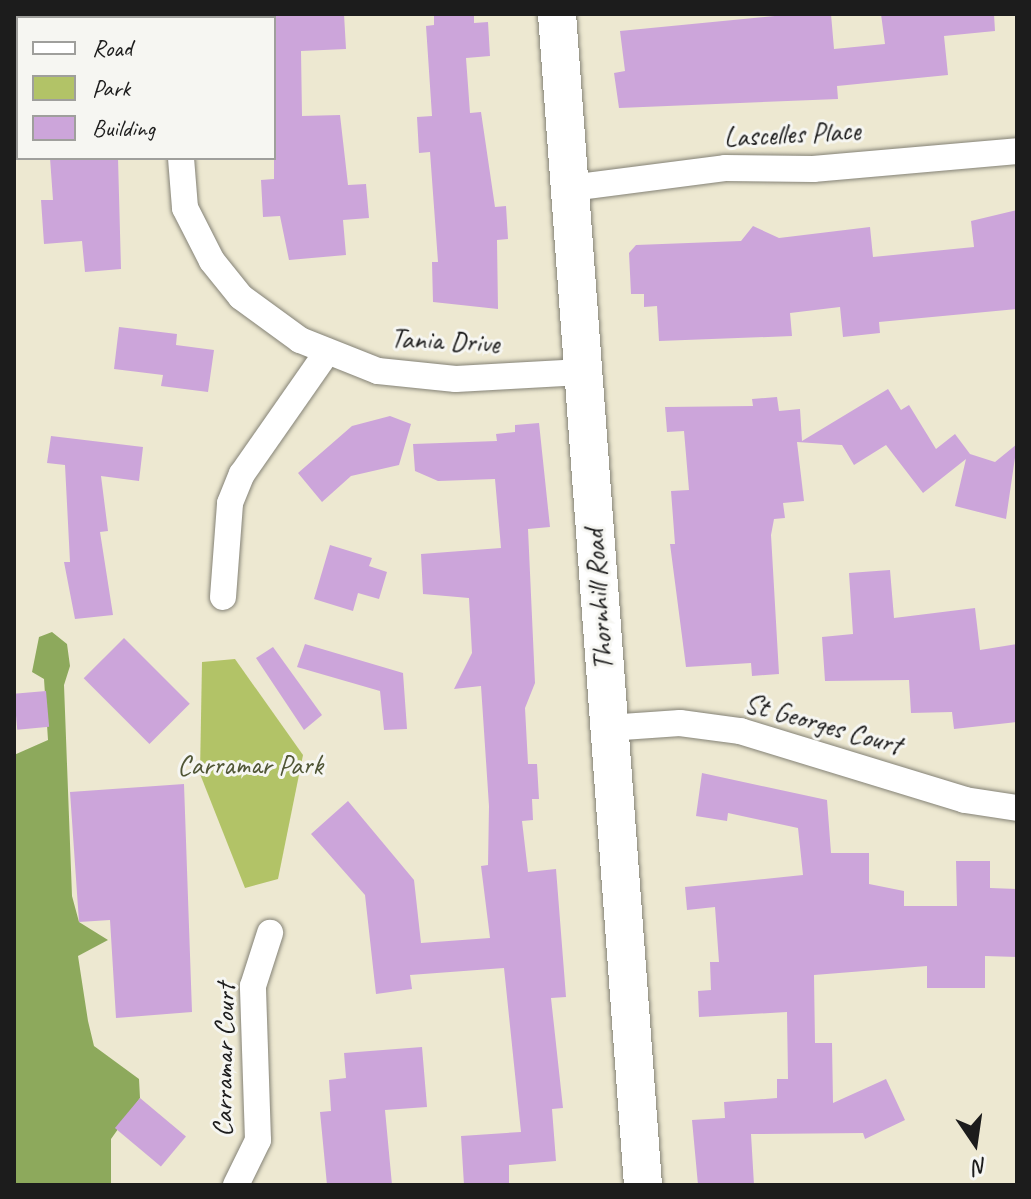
<!DOCTYPE html>
<style>
body{margin:0}
#map{position:relative;width:1031px;height:1199px;overflow:hidden;background:#ede8d1;font-family:Caveat,sans-serif}
div>[style]{position:absolute}
[style*='--x']{left:calc(var(--x)*1px);top:calc(var(--y)*1px);width:calc(var(--w)*1px);rotate:calc(var(--a)*1deg)}
.green>*{inset:0;background:#b2c367}
.forest>*{inset:0;background:#8da95c}
.building>*{inset:0;background:#cca5da;transform-origin:0 0}
.roads{filter:drop-shadow(0 0 2px #848276) drop-shadow(0 0 2px #848276)}
.street>*{height:26px;margin:-13px;padding:0 13px;transform-origin:13px;border-radius:13px;background:#fff}
.secondary>*{height:38px;margin:-19px;padding:0 19px;transform-origin:19px;border-radius:19px;background:#fff}
span{translate:-50% -50%;white-space:nowrap;text-align:center;line-height:1.15;-webkit-text-stroke:6px #f6f6f2;paint-order:stroke}
.street-label{font-size:28px;color:#1c1c1c}
.park-label{font-size:28px;color:#505636}
.frame{position:absolute;inset:0;border:16px solid #1c1c1c;pointer-events:none}
.legend{position:absolute;left:16px;top:16px;width:260px;height:144px;box-sizing:border-box;background:#f6f6f2;border:2px solid #9f9f9c;margin:0;padding:10px 14px;list-style:none;font-size:24px;color:#1c1c1c}
.legend li{display:flex;align-items:center;gap:16px;height:40px}
.legend b{width:40px;border:2px solid #9f9f9c}
.north{position:absolute;left:935px;top:1103px;width:80px;height:80px;-webkit-text-stroke:6px #f6f6f2;paint-order:stroke;rotate:167deg;font-size:22px;font-weight:700;line-height:32px;text-align:center;color:#1c1c1c}
.north::after{content:'';display:block;margin:auto;width:28px;height:36px;background:#1c1c1c;clip-path:polygon(50% 0,100% 100%,50% 72%,0 100%)}
</style>
<div id="map">
<div class="green">
<div style="clip-path:polygon(235px 659px,303px 755px,278px 879px,245px 888px,200px 774px,202px 662px)"></div>
</div>
<div class="forest">
<div style="clip-path:polygon(52px 632px,67px 644px,70px 666px,64px 685px,72px 896px,79px 922px,108px 940px,78px 956px,88px 1021px,94px 1046px,139px 1079px,140px 1098px,111px 1139px,111px 1185px,14px 1185px,14px 755px,48px 740px,44px 679px,32px 672px,39px 637px)"></div>
</div>
<div class="building">
<div style="clip-path:polygon(274px 14px,344px 14px,346px 49px,301px 51px,302px 116px,340px 115px,348px 185px,366px 184px,369px 218px,343px 220px,346px 255px,289px 260px,280px 216px,263px 217px,261px 180px,274px 179px)"></div>
<div style="clip-path:polygon(434px 14px,474px 14px,474px 23px,488px 22px,490px 56px,466px 58px,470px 113px,481px 112px,495px 207px,506px 206px,508px 239px,497px 240px,498px 309px,433px 302px,432px 262px,438px 262px,430px 152px,419px 153px,417px 117px,432px 116px,426px 26px,434px 25px)"></div>
<div style="clip-path:polygon(795px 14px,831px 14px,834px 49px,885px 44px,881px 14px,994px 14px,995px 31px,944px 36px,948px 75px,837px 86px,838px 99px,619px 108px,614px 73px,625px 71px,620px 31px)"></div>
<div style="clip-path:polygon(50px 158px,118px 158px,121px 269px,85px 272px,82px 241px,44px 244px,41px 200px,53px 200px)"></div>
<div style="clip-path:polygon(1017px 210px,1017px 309px,879px 322px,880px 333px,843px 337px,840px 307px,790px 313px,792px 336px,659px 341px,657px 306px,644px 307px,644px 294px,631px 294px,629px 253px,636px 245px,741px 241px,753px 226px,779px 238px,870px 227px,873px 257px,974px 247px,971px 221px)"></div>
<div style="clip-path:polygon(119px 327px,177px 334px,176px 345px,214px 350px,208px 392px,161px 386px,163px 375px,114px 369px)"></div>
<div style="clip-path:polygon(888px 389px,901px 410px,909px 405px,936px 449px,955px 434px,970px 454px,995px 462px,1017px 444px,1006px 519px,955px 506px,966px 459px,923px 493px,886px 445px,854px 465px,842px 445px,797px 442px,804px 501px,783px 503px,785px 518px,774px 519px,771px 535px,779px 674px,752px 676px,751px 663px,686px 667px,670px 544px,675px 544px,671px 491px,689px 490px,684px 431px,667px 432px,665px 407px,753px 406px,752px 399px,777px 397px,779px 411px,800px 409px,802px 441px)"></div>
<div style="clip-path:polygon(390px 416px,411px 424px,399px 465px,351px 476px,322px 502px,298px 473px,352px 426px)"></div>
<div style="clip-path:polygon(539px 423px,550px 527px,528px 529px,535px 683px,525px 708px,528px 764px,537px 764px,539px 799px,532px 799px,533px 820px,522px 821px,528px 872px,556px 869px,566px 997px,551px 998px,563px 1108px,552px 1109px,556px 1161px,509px 1165px,509px 1185px,464px 1185px,461px 1136px,521px 1132px,504px 968px,410px 975px,412px 989px,376px 994px,365px 895px,311px 834px,348px 801px,414px 880px,421px 943px,490px 938px,481px 866px,488px 865px,489px 806px,481px 686px,454px 689px,472px 653px,469px 598px,423px 594px,421px 554px,501px 548px,495px 479px,438px 481px,415px 471px,413px 444px,497px 441px,496px 434px,515px 432px,515px 425px)"></div>
<div style="clip-path:polygon(51px 436px,143px 447px,139px 481px,101px 476px,108px 531px,100px 532px,113px 615px,75px 619px,64px 562px,70px 562px,65px 465px,47px 463px)"></div>
<div style="clip-path:polygon(330px 545px,372px 558px,369px 566px,387px 572px,379px 599px,358px 593px,353px 611px,314px 599px)"></div>
<div style="clip-path:polygon(890px 570px,894px 618px,975px 608px,980px 650px,1017px 644px,1017px 722px,954px 729px,952px 712px,911px 713px,909px 680px,825px 681px,822px 637px,853px 634px,849px 573px)"></div>
<div style="left:124px;top:638px;width:93px;height:57px;rotate:45deg"></div>
<div style="clip-path:polygon(305px 644px,403px 673px,407px 729px,384px 730px,380px 691px,297px 667px)"></div>
<div style="clip-path:polygon(273px 647px,322px 715px,304px 730px,256px 658px)"></div>
<div style="left:46px;top:691px;width:36px;height:32px;rotate:85deg"></div>
<div style="clip-path:polygon(702px 773px,827px 800px,831px 853px,869px 853px,869px 884px,904px 891px,904px 906px,957px 906px,956px 861px,990px 861px,990px 888px,1017px 889px,1017px 957px,985px 956px,985px 988px,927px 988px,927px 966px,814px 975px,815px 1043px,832px 1043px,833px 1103px,886px 1079px,905px 1120px,865px 1139px,863px 1133px,751px 1134px,754px 1185px,698px 1185px,692px 1120px,725px 1118px,724px 1102px,777px 1098px,777px 1079px,788px 1079px,787px 1012px,699px 1017px,698px 991px,711px 990px,710px 962px,719px 962px,715px 907px,687px 910px,685px 887px,803px 875px,798px 828px,728px 813px,727px 821px,696px 816px)"></div>
<div style="clip-path:polygon(184px 784px,192px 1012px,116px 1018px,110px 920px,79px 922px,70px 792px)"></div>
<div style="clip-path:polygon(422px 1047px,427px 1107px,385px 1110px,392px 1185px,327px 1185px,320px 1112px,331px 1111px,329px 1080px,346px 1078px,344px 1053px)"></div>
<div style="left:140px;top:1098px;width:60px;height:39px;rotate:40deg"></div>
</div>
<div class="roads">
<div class="street">
<div style="--x:170;--y:14;--w:4;--a:90"></div>
<div style="--x:181;--y:158;--w:50;--a:85.4"></div>
<div style="--x:185;--y:208;--w:59;--a:63"></div>
<div style="--x:212;--y:261;--w:46;--a:51.1"></div>
<div style="--x:241;--y:297;--w:73;--a:36.1"></div>
<div style="--x:300;--y:340;--w:84;--a:21.7"></div>
<div style="--x:378;--y:371;--w:78;--a:5.9"></div>
<div style="--x:456;--y:379;--w:126;--a:-3.2"></div>
<div style="--x:571;--y:188;--w:155;--a:-7.4"></div>
<div style="--x:725;--y:168;--w:88;--a:0.7"></div>
<div style="--x:813;--y:169;--w:205;--a:-5"></div>
<div style="--x:223;--y:597;--w:94;--a:-85.7"></div>
<div style="--x:230;--y:503;--w:31;--a:-68"></div>
<div style="--x:242;--y:474;--w:149;--a:-55.1"></div>
<div style="--x:608;--y:728;--w:72;--a:-4"></div>
<div style="--x:680;--y:723;--w:61;--a:7.6"></div>
<div style="--x:740;--y:731;--w:235;--a:17"></div>
<div style="--x:965;--y:800;--w:53;--a:8.7"></div>
<div style="--x:236;--y:1185;--w:50;--a:-63.9"></div>
<div style="--x:258;--y:1140;--w:154;--a:-91.9"></div>
<div style="--x:253;--y:986;--w:56;--a:-72.2"></div>
</div>
<div class="secondary">
<div style="--x:557;--y:14;--w:1174;--a:85.8"></div>
</div>
</div>
<div class="street-label">
<span style="left:792px;top:134px;rotate:-3deg">Lascelles Place</span>
<span style="left:445px;top:341px;rotate:3deg">Tania Drive</span>
<span style="left:599px;top:600px;rotate:-94deg">Thornhill Road</span>
<span style="left:823px;top:724px;rotate:16deg">St Georges Court</span>
<span style="left:224px;top:1060px;rotate:-89deg">Carramar Court</span>
</div>
<div class="park-label">
<span style="left:250px;top:765px">Carramar Park</span>
</div>
<div class="frame"></div>
<ul class="legend">
<li><b style="height:10px;background:#fff"></b>Road</li>
<li><b style="height:22px;background:#b2c367"></b>Park</li>
<li><b style="height:22px;background:#cca5da"></b>Building</li>
</ul>
<div class="north">N</div>
</div>
